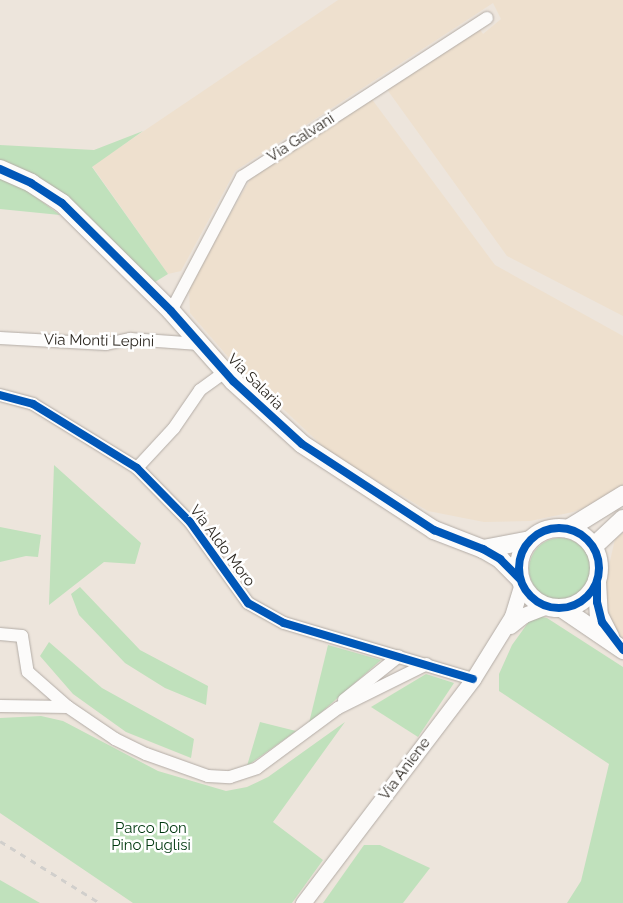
<!DOCTYPE html>
<style>
body{margin:0}
#map{position:relative;width:623px;height:903px;overflow:hidden;background:#ede5dc;font-family:Raleway,sans-serif}
div>[style]{position:absolute}
[style*='--x']{left:calc(var(--x)*1px);top:calc(var(--y)*1px);width:calc(var(--w)*1px);rotate:calc(var(--a)*1deg)}
.built>*{inset:0;background:#eee0ce}
.green>*{inset:0;background:#c0e1bc}
.round{border-radius:50%}
.roads{filter:drop-shadow(0 0 1px #b3aca6) drop-shadow(0 0 1px #b3aca6)}
.minor>*{height:12px;margin:-6px;padding:0 6px;transform-origin:6px;border-radius:6px;background:#fcfbfa}
.tertiary>*{height:15px;margin:-7.5px;padding:0 7.5px;transform-origin:7.5px;border-radius:7.5px;background:#fcfbfa}
.secondary>*{height:18px;margin:-9px;padding:0 9px;transform-origin:9px;border-radius:9px;background:#fcfbfa}
.secondary>.ring{margin:-9px;padding:0;box-sizing:content-box;background:none;border:18px solid #fcfbfa;border-radius:50%}
.rail>*{height:3px;margin-top:-1.5px;transform-origin:0;background:repeating-linear-gradient(90deg,#d1cfcc 0 6px,transparent 0 12px)}
.cycleway>*{height:8px;margin:-4px;padding:0 4px;transform-origin:4px;border-radius:4px;background:#0057b8}
.cycleway>.ring{margin:-4px;padding:0;box-sizing:content-box;background:none;border:8px solid #0057b8;border-radius:50%}
span{translate:-50% -50%;white-space:nowrap;text-align:center;line-height:1.15;-webkit-text-stroke:5px #fff;paint-order:stroke}
.street-label{font-size:15px;color:#2b261f}
.park-label{font-size:15px;color:#01390f}
</style>
<div id="map">
<div class="built">
<div style="clip-path:polygon(338px 0,623px 0,623px 316px,507px 256px,386px 88px,479px 28px,483px 34px,501px 19px,493px 3px,235px 171px,181px 271px,168px 274px,92px 166px)"></div>
<div style="clip-path:polygon(371px 98px,495px 265px,623px 336px,623px 485px,604px 500px,573px 512px,530px 521px,484px 522px,428px 511px,330px 453px,230px 359px,190px 313px,189px 285px,251px 178px)"></div>
<div style="clip-path:polygon(623px 533px,623px 638px,613px 628px,603px 609px,603px 593px,615px 539px)"></div>
</div>
<div class="green">
<div style="clip-path:polygon(143px 131px,92px 167px,168px 274px,155px 282px,0 165px,0 145px,94px 150px)"></div>
<div style="clip-path:polygon(0 175px,13px 180px,60px 215px,0 209px)"></div>
<div style="clip-path:polygon(54px 465px,141px 543px,135px 564px,104px 562px,49px 605px)"></div>
<div style="clip-path:polygon(0 527px,41px 535px,38px 557px,26px 556px,0 562px)"></div>
<div class="round" style="left:529px;top:538px;width:62px;height:62px"></div>
<div style="clip-path:polygon(80px 587px,140px 650px,208px 686px,206px 705px,165px 688px,125px 663px,79px 615px,71px 594px)"></div>
<div style="clip-path:polygon(538px 616px,547px 618px,623px 667px,623px 903px,567px 903px,581px 881px,609px 764px,499px 691px,499px 674px,512px 645px,530px 620px)"></div>
<div style="clip-path:polygon(49px 642px,102px 688px,194px 739px,191px 758px,126px 732px,73px 694px,40px 656px)"></div>
<div style="clip-path:polygon(328px 645px,381px 660px,309px 723px)"></div>
<div style="clip-path:polygon(426px 674px,454px 683px,418px 737px,371px 707px)"></div>
<div style="clip-path:polygon(41px 716px,63px 721px,158px 771px,226px 791px,247px 787px,268px 777px,345px 722px,273px 822px,323px 860px,292px 903px,133px 903px,0 813px,0 718px)"></div>
<div style="clip-path:polygon(260px 722px,296px 731px,247px 766px)"></div>
<div style="clip-path:polygon(364px 845px,380px 845px,430px 868px,403px 903px,323px 903px)"></div>
<div style="clip-path:polygon(0 880px,40px 903px,0 903px)"></div>
</div>
<div class="roads">
<div class="minor">
<div style="--x:171;--y:311;--w:152;--a:-62.1"></div>
<div style="--x:242;--y:177;--w:292;--a:-33"></div>
<div style="--x:0;--y:338;--w:106;--a:3.2"></div>
<div style="--x:106;--y:344;--w:25;--a:-12"></div>
<div style="--x:130;--y:339;--w:69;--a:4.1"></div>
<div style="--x:0;--y:395;--w:34;--a:15"></div>
<div style="--x:33;--y:404;--w:122;--a:31.6"></div>
<div style="--x:137;--y:468;--w:76;--a:45.5"></div>
<div style="--x:190;--y:522;--w:100;--a:54.4"></div>
<div style="--x:248;--y:603;--w:41;--a:29.1"></div>
<div style="--x:284;--y:623;--w:197;--a:16.5"></div>
<div style="--x:137;--y:468;--w:54;--a:-47.2"></div>
<div style="--x:174;--y:428;--w:46;--a:-55.6"></div>
<div style="--x:200;--y:390;--w:31;--a:-36"></div>
<div style="--x:0;--y:634;--w:22;--a:5"></div>
<div style="--x:22;--y:636;--w:36;--a:81"></div>
<div style="--x:28;--y:672;--w:53;--a:41.2"></div>
<div style="--x:68;--y:707;--w:68;--a:-179.2"></div>
<div style="--x:344;--y:700;--w:70;--a:-38.7"></div>
<div style="--x:68;--y:707;--w:57;--a:34.2"></div>
<div style="--x:115;--y:739;--w:34;--a:26"></div>
<div style="--x:146;--y:754;--w:66;--a:19.5"></div>
<div style="--x:208;--y:776;--w:22;--a:3"></div>
<div style="--x:230;--y:777;--w:28;--a:-18"></div>
<div style="--x:257;--y:768;--w:101;--a:-36.5"></div>
<div style="--x:338;--y:708;--w:99;--a:-26.3"></div>
</div>
<div class="tertiary">
<div style="--x:510;--y:626;--w:18;--a:-38"></div>
<div style="--x:524;--y:615;--w:22;--a:-21"></div>
<div style="--x:303;--y:903;--w:281;--a:-52.8"></div>
<div style="--x:473;--y:679;--w:74;--a:-58.2"></div>
<div style="--x:512;--y:616;--w:34;--a:-73"></div>
</div>
<div class="secondary">
<div style="--x:0;--y:169;--w:34;--a:24"></div>
<div style="--x:31;--y:183;--w:37;--a:33"></div>
<div style="--x:62;--y:203;--w:153;--a:44.7"></div>
<div style="--x:171;--y:311;--w:94;--a:48.5"></div>
<div style="--x:233;--y:381;--w:93;--a:42.4"></div>
<div style="--x:302;--y:444;--w:158;--a:33.1"></div>
<div style="--x:434;--y:530;--w:53;--a:21.2"></div>
<div style="--x:483;--y:549;--w:20;--a:30"></div>
<div style="--x:500;--y:559;--w:28;--a:45"></div>
<div class="ring" style="left:519px;top:528px;width:62px;height:62px"></div>
<div style="--x:568;--y:529;--w:65;--a:-31.7"></div>
<div style="--x:593;--y:547;--w:41;--a:-43"></div>
<div style="--x:483;--y:549;--w:48;--a:-10.8"></div>
<div style="--x:597;--y:581;--w:34;--a:87"></div>
<div style="--x:599;--y:615;--w:25;--a:63"></div>
<div style="--x:563;--y:609;--w:73;--a:34.3"></div>
</div>
</div>
<div class="rail">
<div style="--x:0;--y:841;--w:118;--a:31.8"></div>
</div>
<div class="cycleway">
<div style="--x:0;--y:169;--w:34;--a:24"></div>
<div style="--x:31;--y:183;--w:37;--a:33"></div>
<div style="--x:62;--y:203;--w:153;--a:44.7"></div>
<div style="--x:171;--y:311;--w:94;--a:48.5"></div>
<div style="--x:233;--y:381;--w:93;--a:42.4"></div>
<div style="--x:302;--y:444;--w:158;--a:33.1"></div>
<div style="--x:434;--y:530;--w:53;--a:21.2"></div>
<div style="--x:483;--y:549;--w:20;--a:30"></div>
<div style="--x:500;--y:559;--w:28;--a:45"></div>
<div style="--x:0;--y:395;--w:34;--a:15"></div>
<div style="--x:33;--y:404;--w:122;--a:31.6"></div>
<div style="--x:137;--y:468;--w:76;--a:45.5"></div>
<div style="--x:190;--y:522;--w:100;--a:54.4"></div>
<div style="--x:248;--y:603;--w:41;--a:29.1"></div>
<div style="--x:284;--y:623;--w:197;--a:16.5"></div>
<div class="ring" style="left:519px;top:528px;width:72px;height:72px"></div>
<div style="--x:597;--y:583;--w:19;--a:90"></div>
<div style="--x:597;--y:602;--w:21;--a:76"></div>
<div style="--x:602;--y:622;--w:35;--a:53"></div>
</div>
<div class="street-label">
<span style="left:301px;top:138px;rotate:-33deg">Via Galvani</span>
<span style="left:99px;top:341px;rotate:1deg">Via Monti Lepini</span>
<span style="left:255px;top:382px;rotate:45deg">Via Salaria</span>
<span style="left:222px;top:546px;rotate:53deg">Via Aldo Moro</span>
<span style="left:405px;top:769px;rotate:-53deg">Via Aniene</span>
</div>
<div class="park-label">
<span style="left:151px;top:837px">Parco Don<br>Pino Puglisi</span>
</div>
</div>
